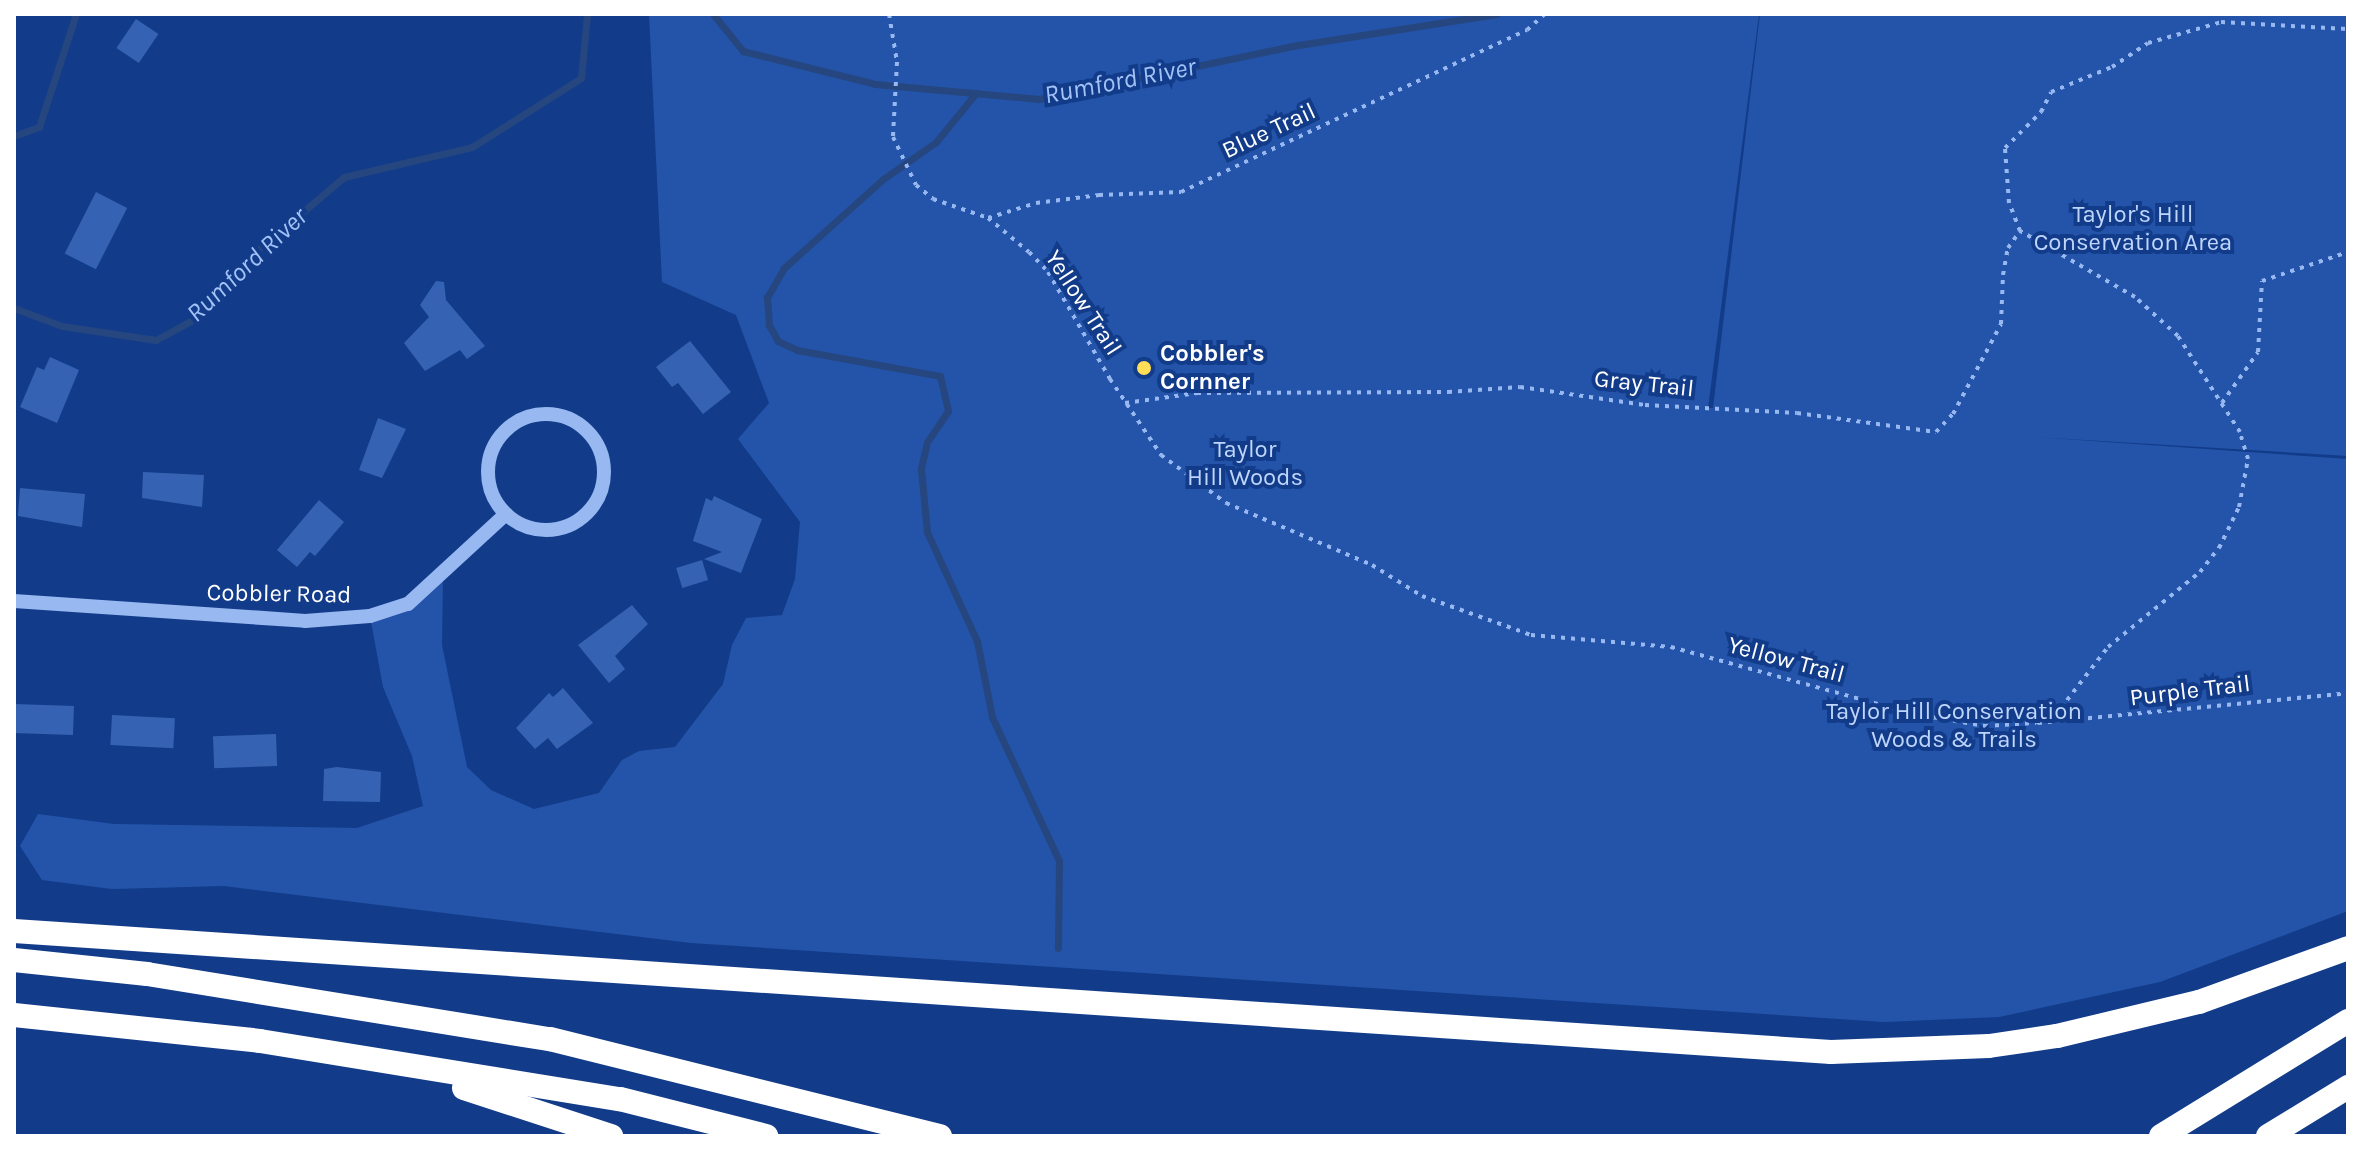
<!DOCTYPE html>
<style>
body{margin:0}
#map{position:relative;width:2362px;height:1150px;overflow:hidden;background:#123c8a;font-family:Karla,sans-serif}
div>[style]{position:absolute}
[style*='--x']{left:calc(var(--x)*1px);top:calc(var(--y)*1px);width:calc(var(--w)*1px);rotate:calc(var(--a)*1deg)}
.green>*{inset:0;background:#2454a9}
.stream>*{height:7px;margin:-3.5px;padding:0 3.5px;transform-origin:3.5px;border-radius:3.5px;background:#264680}
.building>*{inset:0;background:#3562b2;transform-origin:0 0}
.path>*{height:4px;margin-top:-2px;transform-origin:0;background:repeating-linear-gradient(90deg,#98b8f1 0 4px,transparent 0 10px)}
.minor>*{height:14px;margin:-7px;padding:0 7px;transform-origin:7px;border-radius:7px;background:#98b8f1}
.minor>.ring{margin:-7px;padding:0;box-sizing:content-box;background:none;border:14px solid #98b8f1;border-radius:50%}
.highway>*{height:24px;margin:-12px;padding:0 12px;transform-origin:12px;border-radius:12px;background:#fff}
.dots>*{width:22px;height:22px;translate:-50% -50%;box-sizing:border-box;border:4px solid #123c8a;border-radius:50%}
span{translate:-50% -50%;white-space:nowrap;text-align:center;line-height:1.15;-webkit-text-stroke:8px #123c8a;paint-order:stroke}
.street-label{font-size:24px;color:#fff}
.park-label{font-size:24px;color:#bed5fc}
.poi-label{font-size:24px;color:#fff;font-weight:700}
.left{translate:0 -50%;text-align:left}
.water-label{font-size:26px;color:#a3c3f8;font-style:italic}
.frame{position:absolute;inset:0;border:16px solid #fff;pointer-events:none}
</style>
<div id="map">
<div class="green">
<div style="clip-path:polygon(649px 14px,1759px 14px,1708px 408px,1713px 408px,1760px 14px,2348px 14px,2348px 456px,2035px 437px,2348px 459px,2348px 911px,2160px 982px,1999px 1017px,1884px 1022px,691px 943px,224px 886px,112px 889px,42px 880px,20px 846px,38px 814px,114px 824px,357px 828px,423px 806px,412px 756px,383px 687px,370px 616px,443px 577px,442px 645px,467px 767px,491px 790px,534px 809px,599px 793px,622px 760px,639px 751px,675px 747px,723px 684px,732px 645px,746px 618px,782px 615px,795px 579px,800px 522px,738px 439px,769px 403px,736px 315px,662px 282px)"></div>
</div>
<div class="stream">
<div style="--x:713;--y:14;--w:48;--a:51"></div>
<div style="--x:743;--y:51;--w:136;--a:14"></div>
<div style="--x:875;--y:84;--w:165;--a:5.2"></div>
<div style="--x:1039;--y:99;--w:258;--a:-11.8"></div>
<div style="--x:1292;--y:46;--w:207;--a:-8.9"></div>
<div style="--x:976;--y:93;--w:63;--a:129.2"></div>
<div style="--x:936;--y:142;--w:66;--a:144.9"></div>
<div style="--x:882;--y:180;--w:132;--a:138.1"></div>
<div style="--x:784;--y:268;--w:34;--a:120"></div>
<div style="--x:767;--y:297;--w:28;--a:86"></div>
<div style="--x:769;--y:325;--w:18;--a:61"></div>
<div style="--x:778;--y:341;--w:21;--a:25"></div>
<div style="--x:797;--y:350;--w:145;--a:10.3"></div>
<div style="--x:940;--y:376;--w:36;--a:77"></div>
<div style="--x:948;--y:411;--w:37;--a:124"></div>
<div style="--x:927;--y:442;--w:28;--a:103"></div>
<div style="--x:921;--y:469;--w:63;--a:84.6"></div>
<div style="--x:927;--y:532;--w:120;--a:65.4"></div>
<div style="--x:977;--y:641;--w:77;--a:78.8"></div>
<div style="--x:992;--y:717;--w:159;--a:65"></div>
<div style="--x:1059;--y:861;--w:87;--a:90.7"></div>
<div style="--x:14;--y:136;--w:27;--a:-20"></div>
<div style="--x:39;--y:127;--w:119;--a:-71.9"></div>
<div style="--x:14;--y:308;--w:51;--a:20.6"></div>
<div style="--x:62;--y:326;--w:95;--a:8.5"></div>
<div style="--x:156;--y:340;--w:46;--a:-28.8"></div>
<div style="--x:196;--y:318;--w:67;--a:-50.4"></div>
<div style="--x:239;--y:266;--w:138;--a:-40.3"></div>
<div style="--x:344;--y:177;--w:131;--a:-13.2"></div>
<div style="--x:472;--y:147;--w:129;--a:-32.3"></div>
<div style="--x:581;--y:78;--w:64;--a:-84.6"></div>
</div>
<div class="building">
<div style="left:136px;top:19px;width:27px;height:35px;rotate:34deg"></div>
<div style="left:96px;top:192px;width:35px;height:69px;rotate:27deg"></div>
<div style="clip-path:polygon(436px 281px,444px 282px,446px 300px,485px 346px,467px 359px,460px 350px,425px 371px,404px 343px,429px 317px,420px 305px)"></div>
<div style="clip-path:polygon(690px 341px,731px 392px,703px 414px,678px 383px,672px 387px,656px 367px)"></div>
<div style="clip-path:polygon(50px 357px,79px 370px,57px 423px,20px 407px,37px 367px,44px 370px)"></div>
<div style="clip-path:polygon(378px 418px,406px 429px,382px 478px,359px 470px)"></div>
<div style="clip-path:polygon(143px 472px,204px 475px,202px 507px,142px 498px)"></div>
<div style="clip-path:polygon(20px 488px,85px 494px,82px 527px,18px 516px)"></div>
<div style="clip-path:polygon(714px 496px,762px 519px,741px 573px,704px 559px,722px 552px,693px 541px,706px 498px,712px 501px)"></div>
<div style="clip-path:polygon(319px 500px,344px 522px,315px 556px,310px 552px,297px 567px,277px 550px)"></div>
<div style="left:702px;top:560px;width:21px;height:27px;rotate:73deg"></div>
<div style="clip-path:polygon(632px 605px,648px 624px,615px 656px,625px 669px,609px 683px,578px 645px)"></div>
<div style="clip-path:polygon(563px 688px,593px 723px,557px 749px,548px 738px,535px 749px,516px 728px,549px 693px,553px 697px)"></div>
<div style="left:14px;top:704px;width:60px;height:29px;rotate:2deg"></div>
<div style="left:112px;top:715px;width:63px;height:30px;rotate:3deg"></div>
<div style="left:276px;top:734px;width:32px;height:63px;rotate:88deg"></div>
<div style="clip-path:polygon(337px 767px,381px 772px,380px 802px,323px 801px,324px 769px)"></div>
</div>
<div class="path">
<div style="--x:889;--y:14;--w:49;--a:80.5"></div>
<div style="--x:897;--y:62;--w:75;--a:93.1"></div>
<div style="--x:893;--y:137;--w:53;--a:64.4"></div>
<div style="--x:916;--y:185;--w:22;--a:39"></div>
<div style="--x:933;--y:199;--w:58;--a:19.1"></div>
<div style="--x:988;--y:218;--w:53;--a:39.7"></div>
<div style="--x:1029;--y:252;--w:28;--a:46"></div>
<div style="--x:1048;--y:272;--w:124;--a:59.9"></div>
<div style="--x:1110;--y:379;--w:92;--a:56.1"></div>
<div style="--x:1161;--y:455;--w:81;--a:36.4"></div>
<div style="--x:1226;--y:503;--w:159;--a:23"></div>
<div style="--x:1372;--y:565;--w:59;--a:31.8"></div>
<div style="--x:1422;--y:596;--w:116;--a:19.7"></div>
<div style="--x:1531;--y:635;--w:141;--a:4.9"></div>
<div style="--x:1671;--y:647;--w:252;--a:15.4"></div>
<div style="--x:1914;--y:714;--w:72;--a:9.6"></div>
<div style="--x:1985;--y:726;--w:51;--a:-3.4"></div>
<div style="--x:2036;--y:723;--w:29;--a:-31"></div>
<div style="--x:2061;--y:708;--w:77;--a:-52.4"></div>
<div style="--x:2108;--y:647;--w:119;--a:-39.2"></div>
<div style="--x:2200;--y:572;--w:31;--a:-52"></div>
<div style="--x:2219;--y:548;--w:46;--a:-64"></div>
<div style="--x:2239;--y:507;--w:49;--a:-79.4"></div>
<div style="--x:2248;--y:459;--w:28;--a:-107"></div>
<div style="--x:2240;--y:432;--w:114;--a:-122.9"></div>
<div style="--x:2178;--y:336;--w:58;--a:-137.8"></div>
<div style="--x:2135;--y:297;--w:133;--a:-150.1"></div>
<div style="--x:2020;--y:231;--w:30;--a:-111"></div>
<div style="--x:2009;--y:203;--w:55;--a:-94.2"></div>
<div style="--x:2005;--y:148;--w:51;--a:-45"></div>
<div style="--x:2041;--y:112;--w:22;--a:-63"></div>
<div style="--x:2051;--y:92;--w:66;--a:-22.3"></div>
<div style="--x:2112;--y:67;--w:43;--a:-33.7"></div>
<div style="--x:2148;--y:43;--w:76;--a:-16"></div>
<div style="--x:2221;--y:22;--w:127;--a:3.2"></div>
<div style="--x:988;--y:218;--w:50;--a:-17.4"></div>
<div style="--x:1036;--y:203;--w:64;--a:-7.2"></div>
<div style="--x:1099;--y:195;--w:82;--a:-2.1"></div>
<div style="--x:1181;--y:192;--w:382;--a:-25.1"></div>
<div style="--x:1527;--y:30;--w:24;--a:-42"></div>
<div style="--x:1125;--y:403;--w:73;--a:-7.9"></div>
<div style="--x:1197;--y:393;--w:251;--a:-0.2"></div>
<div style="--x:1448;--y:392;--w:72;--a:-4"></div>
<div style="--x:1520;--y:387;--w:126;--a:8.2"></div>
<div style="--x:1645;--y:405;--w:152;--a:3"></div>
<div style="--x:1797;--y:413;--w:140;--a:7.8"></div>
<div style="--x:1936;--y:432;--w:25;--a:-47"></div>
<div style="--x:1953;--y:414;--w:102;--a:-61.9"></div>
<div style="--x:2001;--y:324;--w:49;--a:-87.7"></div>
<div style="--x:2003;--y:275;--w:27;--a:-80"></div>
<div style="--x:2008;--y:248;--w:21;--a:-55"></div>
<div style="--x:2222;--y:403;--w:62;--a:-54.8"></div>
<div style="--x:2258;--y:352;--w:71;--a:-86.8"></div>
<div style="--x:2262;--y:281;--w:91;--a:-18.6"></div>
<div style="--x:2038;--y:723;--w:311;--a:-5.5"></div>
</div>
<div class="minor">
<div class="ring" style="left:488px;top:414px;width:102px;height:102px"></div>
<div style="--x:14;--y:601;--w:292;--a:3.9"></div>
<div style="--x:305;--y:621;--w:65;--a:-4.4"></div>
<div style="--x:370;--y:616;--w:40;--a:-18"></div>
<div style="--x:408;--y:604;--w:133;--a:-42.6"></div>
</div>
<div class="highway">
<div style="--x:14;--y:931;--w:1821;--a:3.81"></div>
<div style="--x:1831;--y:1052;--w:158;--a:-2.2"></div>
<div style="--x:1989;--y:1046;--w:69;--a:-8.4"></div>
<div style="--x:2057;--y:1036;--w:146;--a:-13.5"></div>
<div style="--x:2199;--y:1002;--w:158;--a:-19.9"></div>
<div style="--x:14;--y:960;--w:134;--a:6"></div>
<div style="--x:147;--y:974;--w:408;--a:9.2"></div>
<div style="--x:550;--y:1039;--w:402;--a:14"></div>
<div style="--x:14;--y:1015;--w:247;--a:6"></div>
<div style="--x:260;--y:1041;--w:365;--a:9.2"></div>
<div style="--x:620;--y:1099;--w:151;--a:14.2"></div>
<div style="--x:464;--y:1088;--w:155;--a:18.1"></div>
<div style="--x:2161;--y:1136;--w:220;--a:-31.6"></div>
<div style="--x:2268;--y:1136;--w:94;--a:-31.5"></div>
</div>
<div class="dots">
<div style="left:1144px;top:368px;background:#ffdd57"></div>
</div>
<div class="street-label">
<span style="left:1269px;top:131px;rotate:-25deg">Blue Trail</span>
<span style="left:1083px;top:303px;rotate:57deg">Yellow Trail</span>
<span style="left:1644px;top:384px;rotate:6deg">Gray Trail</span>
<span style="left:279px;top:594px;rotate:1deg">Cobbler Road</span>
<span style="left:1786px;top:660px;rotate:15deg">Yellow Trail</span>
<span style="left:2190px;top:691px;rotate:-7deg">Purple Trail</span>
</div>
<div class="park-label">
<span style="left:2133px;top:229px">Taylor's Hill<br>Conservation Area</span>
<span style="left:1245px;top:464px">Taylor<br>Hill Woods</span>
<span style="left:1954px;top:726px">Taylor Hill Conservation<br>Woods &amp; Trails</span>
</div>
<div class="poi-label">
<span class="left" style="left:1160px;top:368px">Cobbler's<br>Cornner</span>
</div>
<div class="water-label">
<span style="left:1120px;top:81px;rotate:-11deg">Rumford River</span>
<span style="left:247px;top:265px;rotate:-43deg">Rumford River</span>
</div>
<div class="frame"></div>
</div>
